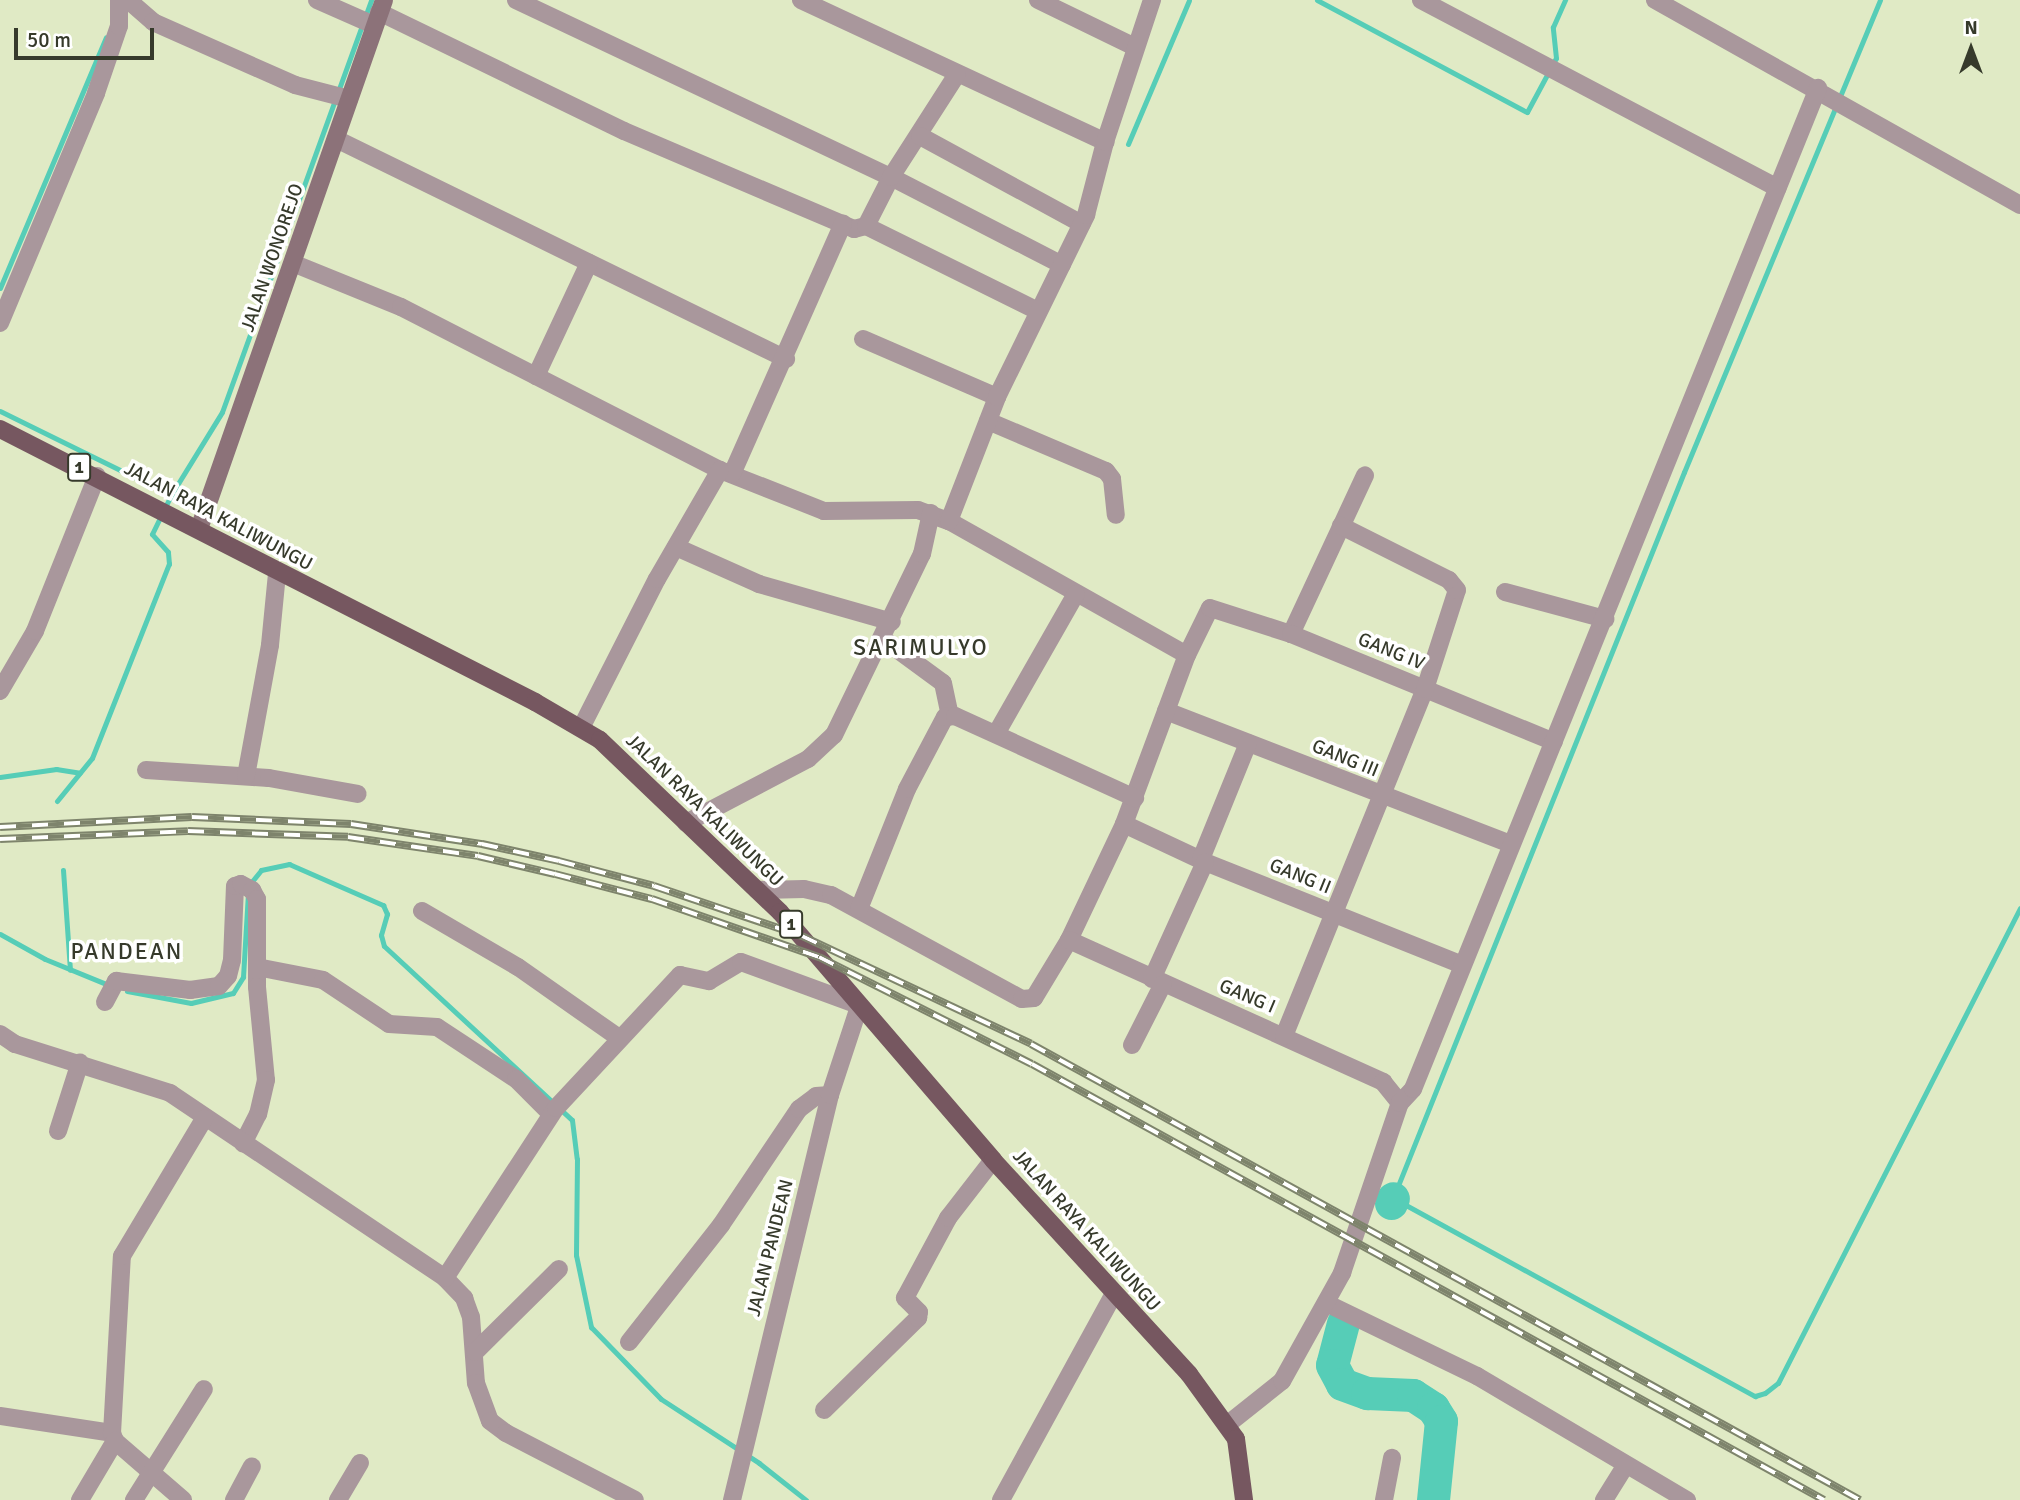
<!DOCTYPE html>
<style>
body{margin:0}
#map{position:relative;width:2020px;height:1500px;overflow:hidden;background:#e0eac5;font-family:Signika,sans-serif}
div>[style]{position:absolute}
[style*='--x']{left:calc(var(--x)*1px);top:calc(var(--y)*1px);width:calc(var(--w)*1px);rotate:calc(var(--a)*1deg)}
.stream>*{height:5px;margin:-2.5px;padding:0 2.5px;transform-origin:2.5px;border-radius:2.5px;background:#56cdb7}
.river>*{height:33px;margin:-16.5px;padding:0 16.5px;transform-origin:16.5px;border-radius:16.5px;background:#56cdb7}
.street>*{height:18px;margin:-9px;padding:0 9px;transform-origin:9px;border-radius:9px;background:#a9979c}
.secondary>*{height:18px;margin:-9px;padding:0 9px;transform-origin:9px;border-radius:9px;background:#8c7279}
.primary>*{height:18px;margin:-9px;padding:0 9px;transform-origin:9px;border-radius:9px;background:#765760}
.rail>*{height:8px;margin-top:-4px;transform-origin:0;background:repeating-linear-gradient(90deg,#fff 0 16px,#7e846c 0 32px);box-sizing:border-box;border-block:2px solid #7e846c}
span{translate:-50% -50%;white-space:nowrap;text-align:center;line-height:1.15;-webkit-text-stroke:7px #fff;paint-order:stroke}
.shield-label span{padding:2px 5px;background:#fff;border:2px solid;border-radius:5px;-webkit-text-stroke-width:0}
.shield-label{font-size:18px;color:#363a2b;font-weight:700}
.street-label{font-size:19px;color:#363a2b}
.quarter-label{font-size:23px;color:#363a2b;letter-spacing:2px}
.north{position:absolute;left:1936px;top:14px;width:70px;height:70px;-webkit-text-stroke:5px #fff;paint-order:stroke;rotate:0deg;font-size:19px;font-weight:700;line-height:28px;text-align:center;color:#363a2b}
.north::after{content:'';display:block;margin:auto;width:24px;height:32px;background:#363a2b;clip-path:polygon(50% 0,100% 100%,50% 72%,0 100%)}
.scale{position:absolute;left:14px;top:28px;width:140px;height:32px;box-sizing:border-box;border:4px solid #363a2b;border-top:0;padding-left:9px;font-size:21px;line-height:24px;white-space:nowrap;color:#363a2b;-webkit-text-stroke:5px #fff;paint-order:stroke}
</style>
<div id="map">
<div class="stream">
<div style="--x:1317;--y:0;--w:238;--a:28.1"></div>
<div style="--x:1527;--y:112;--w:61;--a:-61.8"></div>
<div style="--x:1556;--y:58;--w:31;--a:-96"></div>
<div style="--x:1553;--y:27;--w:30;--a:-66"></div>
<div style="--x:1880;--y:0;--w:511;--a:112.55"></div>
<div style="--x:1684;--y:472;--w:782;--a:111.84"></div>
<div style="--x:1393;--y:1198;--w:413;--a:28.7"></div>
<div style="--x:1755;--y:1396;--w:10;--a:-17"></div>
<div style="--x:1765;--y:1393;--w:16;--a:-38"></div>
<div style="--x:1778;--y:1383;--w:533;--a:-63"></div>
<div style="--x:1128;--y:144;--w:156;--a:-67"></div>
<div style="--x:0;--y:288;--w:272;--a:-67.1"></div>
<div style="--x:0;--y:411;--w:191;--a:26.2"></div>
<div style="--x:0;--y:777;--w:57;--a:-8.1"></div>
<div style="--x:56;--y:769;--w:24;--a:9"></div>
<div style="--x:57;--y:801;--w:55;--a:-50.9"></div>
<div style="--x:92;--y:758;--w:209;--a:-68.4"></div>
<div style="--x:169;--y:564;--w:12;--a:-95"></div>
<div style="--x:168;--y:552;--w:24;--a:-132"></div>
<div style="--x:152;--y:534;--w:43;--a:-64"></div>
<div style="--x:171;--y:495;--w:97;--a:-58.4"></div>
<div style="--x:222;--y:412;--w:438;--a:-70.1"></div>
<div style="--x:63;--y:870;--w:100;--a:86"></div>
<div style="--x:249;--y:885;--w:19;--a:-51"></div>
<div style="--x:261;--y:870;--w:29;--a:-12"></div>
<div style="--x:289;--y:864;--w:103;--a:23.6"></div>
<div style="--x:383;--y:905;--w:10;--a:66"></div>
<div style="--x:387;--y:914;--w:22;--a:106"></div>
<div style="--x:381;--y:935;--w:11;--a:75"></div>
<div style="--x:384;--y:946;--w:256;--a:42.8"></div>
<div style="--x:572;--y:1120;--w:39;--a:83"></div>
<div style="--x:577;--y:1159;--w:96;--a:90.6"></div>
<div style="--x:576;--y:1255;--w:74;--a:78.2"></div>
<div style="--x:591;--y:1327;--w:100;--a:45.8"></div>
<div style="--x:661;--y:1399;--w:117;--a:33.1"></div>
<div style="--x:759;--y:1463;--w:60;--a:38.2"></div>
<div style="--x:0;--y:934;--w:51;--a:29.1"></div>
<div style="--x:45;--y:959;--w:71;--a:22.2"></div>
<div style="--x:127;--y:991;--w:65;--a:10.6"></div>
<div style="--x:191;--y:1003;--w:43;--a:-13.4"></div>
<div style="--x:233;--y:993;--w:19;--a:-58"></div>
<div style="--x:243;--y:977;--w:83;--a:-86.6"></div>
</div>
<div class="river">
<div style="--x:1391;--y:1203;--w:5;--a:-68"></div>
<div style="--x:1343;--y:1323;--w:43;--a:104.7"></div>
<div style="--x:1332;--y:1365;--w:21;--a:62"></div>
<div style="--x:1342;--y:1384;--w:27;--a:20"></div>
<div style="--x:1367;--y:1393;--w:46;--a:2.5"></div>
<div style="--x:1413;--y:1395;--w:24;--a:33"></div>
<div style="--x:1433;--y:1408;--w:15;--a:58"></div>
<div style="--x:1441;--y:1421;--w:79;--a:95.8"></div>
</div>
<div class="street">
<div style="--x:128;--y:0;--w:33;--a:41"></div>
<div style="--x:153;--y:22;--w:155;--a:23.9"></div>
<div style="--x:295;--y:85;--w:56;--a:14.5"></div>
<div style="--x:317;--y:0;--w:62;--a:23.7"></div>
<div style="--x:516;--y:0;--w:415;--a:25.3"></div>
<div style="--x:891;--y:177;--w:192;--a:27.2"></div>
<div style="--x:801;--y:0;--w:336;--a:25"></div>
<div style="--x:1038;--y:0;--w:108;--a:25.9"></div>
<div style="--x:1421;--y:0;--w:403;--a:27.8"></div>
<div style="--x:1655;--y:0;--w:419;--a:29.3"></div>
<div style="--x:379;--y:12;--w:272;--a:25.9"></div>
<div style="--x:624;--y:131;--w:250;--a:23.1"></div>
<div style="--x:854;--y:229;--w:12;--a:-14"></div>
<div style="--x:866;--y:226;--w:55;--a:-63"></div>
<div style="--x:891;--y:177;--w:122;--a:-57.3"></div>
<div style="--x:920;--y:136;--w:184;--a:28.5"></div>
<div style="--x:336;--y:139;--w:501;--a:26.05"></div>
<div style="--x:866;--y:226;--w:192;--a:26.3"></div>
<div style="--x:295;--y:264;--w:114;--a:22.1"></div>
<div style="--x:401;--y:307;--w:358;--a:27.1"></div>
<div style="--x:720;--y:470;--w:112;--a:21.5"></div>
<div style="--x:824;--y:511;--w:94;--a:-0.6"></div>
<div style="--x:918;--y:510;--w:33;--a:20"></div>
<div style="--x:949;--y:521;--w:273;--a:29.4"></div>
<div style="--x:0;--y:323;--w:249;--a:-67.3"></div>
<div style="--x:96;--y:93;--w:71;--a:-71.1"></div>
<div style="--x:119;--y:26;--w:26;--a:-90"></div>
<div style="--x:863;--y:339;--w:146;--a:23.4"></div>
<div style="--x:536;--y:376;--w:125;--a:-64.9"></div>
<div style="--x:988;--y:421;--w:128;--a:23"></div>
<div style="--x:1106;--y:471;--w:10;--a:53"></div>
<div style="--x:1112;--y:479;--w:36;--a:84"></div>
<div style="--x:732;--y:474;--w:274;--a:-66.1"></div>
<div style="--x:949;--y:521;--w:133;--a:-68.8"></div>
<div style="--x:997;--y:397;--w:203;--a:-63.9"></div>
<div style="--x:1086;--y:215;--w:75;--a:-75.4"></div>
<div style="--x:1105;--y:142;--w:150;--a:-71.7"></div>
<div style="--x:676;--y:547;--w:91;--a:24"></div>
<div style="--x:759;--y:584;--w:138;--a:15.9"></div>
<div style="--x:1505;--y:592;--w:104;--a:15.1"></div>
<div style="--x:1291;--y:634;--w:175;--a:-65"></div>
<div style="--x:883;--y:639;--w:74;--a:36.3"></div>
<div style="--x:943;--y:683;--w:34;--a:78"></div>
<div style="--x:0;--y:691;--w:69;--a:-59.7"></div>
<div style="--x:35;--y:631;--w:167;--a:-68.2"></div>
<div style="--x:1166;--y:711;--w:369;--a:21.1"></div>
<div style="--x:581;--y:728;--w:167;--a:-63"></div>
<div style="--x:657;--y:579;--w:126;--a:-60"></div>
<div style="--x:996;--y:734;--w:161;--a:-60.3"></div>
<div style="--x:146;--y:770;--w:123;--a:3.7"></div>
<div style="--x:269;--y:778;--w:90;--a:10.2"></div>
<div style="--x:246;--y:776;--w:133;--a:-79.6"></div>
<div style="--x:270;--y:645;--w:72;--a:-84.4"></div>
<div style="--x:686;--y:823;--w:138;--a:-27.7"></div>
<div style="--x:808;--y:759;--w:35;--a:-43"></div>
<div style="--x:834;--y:735;--w:201;--a:-64.1"></div>
<div style="--x:922;--y:554;--w:42;--a:-77.6"></div>
<div style="--x:1124;--y:824;--w:89;--a:25.1"></div>
<div style="--x:1205;--y:862;--w:277;--a:21.8"></div>
<div style="--x:1201;--y:859;--w:125;--a:-67.9"></div>
<div style="--x:757;--y:890;--w:47;--a:-1.2"></div>
<div style="--x:804;--y:889;--w:28;--a:13"></div>
<div style="--x:831;--y:895;--w:217;--a:28.6"></div>
<div style="--x:1022;--y:999;--w:12;--a:-5"></div>
<div style="--x:1034;--y:998;--w:68;--a:-58.9"></div>
<div style="--x:1069;--y:940;--w:128;--a:-64.6"></div>
<div style="--x:1124;--y:824;--w:180;--a:-69.6"></div>
<div style="--x:1187;--y:655;--w:52;--a:-63.9"></div>
<div style="--x:1210;--y:608;--w:85;--a:17.8"></div>
<div style="--x:1291;--y:634;--w:284;--a:22.3"></div>
<div style="--x:859;--y:909;--w:129;--a:-68.2"></div>
<div style="--x:907;--y:789;--w:81;--a:-62.2"></div>
<div style="--x:945;--y:717;--w:10;--a:-6"></div>
<div style="--x:955;--y:716;--w:198;--a:24.5"></div>
<div style="--x:422;--y:911;--w:111;--a:30.3"></div>
<div style="--x:518;--y:967;--w:123;--a:35.1"></div>
<div style="--x:1069;--y:940;--w:345;--a:24.3"></div>
<div style="--x:1383;--y:1082;--w:27;--a:51"></div>
<div style="--x:257;--y:967;--w:67;--a:11.1"></div>
<div style="--x:323;--y:980;--w:79;--a:33.7"></div>
<div style="--x:389;--y:1024;--w:48;--a:3.6"></div>
<div style="--x:437;--y:1027;--w:95;--a:33.4"></div>
<div style="--x:516;--y:1079;--w:49;--a:45"></div>
<div style="--x:1152;--y:979;--w:128;--a:-65.6"></div>
<div style="--x:105;--y:1002;--w:24;--a:-62"></div>
<div style="--x:116;--y:981;--w:75;--a:6.9"></div>
<div style="--x:190;--y:990;--w:29;--a:-8"></div>
<div style="--x:219;--y:986;--w:13;--a:-48"></div>
<div style="--x:228;--y:976;--w:16;--a:-76"></div>
<div style="--x:232;--y:960;--w:74;--a:-87.7"></div>
<div style="--x:235;--y:886;--w:6;--a:-18"></div>
<div style="--x:241;--y:884;--w:13;--a:29"></div>
<div style="--x:252;--y:890;--w:10;--a:61"></div>
<div style="--x:257;--y:899;--w:88;--a:90"></div>
<div style="--x:257;--y:987;--w:93;--a:84.5"></div>
<div style="--x:266;--y:1080;--w:35;--a:103"></div>
<div style="--x:258;--y:1114;--w:33;--a:117"></div>
<div style="--x:0;--y:1034;--w:18;--a:34"></div>
<div style="--x:15;--y:1044;--w:163;--a:17.5"></div>
<div style="--x:170;--y:1093;--w:331;--a:33.9"></div>
<div style="--x:445;--y:1278;--w:28;--a:46"></div>
<div style="--x:464;--y:1298;--w:20;--a:70"></div>
<div style="--x:471;--y:1317;--w:66;--a:85.7"></div>
<div style="--x:476;--y:1383;--w:40;--a:69.8"></div>
<div style="--x:490;--y:1421;--w:20;--a:37"></div>
<div style="--x:506;--y:1433;--w:145;--a:27.4"></div>
<div style="--x:1284;--y:1036;--w:375;--a:-67.9"></div>
<div style="--x:1425;--y:689;--w:104;--a:-72.1"></div>
<div style="--x:1457;--y:590;--w:13;--a:-129"></div>
<div style="--x:1449;--y:580;--w:121;--a:-153.4"></div>
<div style="--x:1132;--y:1045;--w:68;--a:-63.1"></div>
<div style="--x:58;--y:1131;--w:72;--a:-72.3"></div>
<div style="--x:445;--y:1278;--w:203;--a:-56.9"></div>
<div style="--x:556;--y:1108;--w:182;--a:-47"></div>
<div style="--x:680;--y:975;--w:30;--a:12"></div>
<div style="--x:709;--y:981;--w:37;--a:-31"></div>
<div style="--x:741;--y:962;--w:122;--a:20.1"></div>
<div style="--x:1326;--y:1303;--w:168;--a:25.8"></div>
<div style="--x:1477;--y:1376;--w:244;--a:30.6"></div>
<div style="--x:629;--y:1342;--w:149;--a:-51.8"></div>
<div style="--x:721;--y:1225;--w:140;--a:-56.1"></div>
<div style="--x:799;--y:1109;--w:21;--a:-37"></div>
<div style="--x:816;--y:1096;--w:14;--a:-4"></div>
<div style="--x:475;--y:1352;--w:118;--a:-44.7"></div>
<div style="--x:824;--y:1410;--w:132;--a:-44.4"></div>
<div style="--x:918;--y:1318;--w:6;--a:-81"></div>
<div style="--x:919;--y:1312;--w:20;--a:-135"></div>
<div style="--x:905;--y:1298;--w:91;--a:-61.7"></div>
<div style="--x:948;--y:1218;--w:73;--a:-52.2"></div>
<div style="--x:0;--y:1416;--w:113;--a:8.6"></div>
<div style="--x:112;--y:1433;--w:9;--a:69"></div>
<div style="--x:115;--y:1441;--w:90;--a:40.9"></div>
<div style="--x:1228;--y:1424;--w:69;--a:-38.5"></div>
<div style="--x:1282;--y:1381;--w:124;--a:-60.9"></div>
<div style="--x:1342;--y:1273;--w:180;--a:-71.2"></div>
<div style="--x:1400;--y:1103;--w:19;--a:-47"></div>
<div style="--x:1413;--y:1089;--w:1080;--a:-67.97"></div>
<div style="--x:112;--y:1433;--w:177;--a:-86.8"></div>
<div style="--x:122;--y:1256;--w:160;--a:-59.1"></div>
<div style="--x:80;--y:1500;--w:69;--a:-59.3"></div>
<div style="--x:134;--y:1500;--w:131;--a:-57.8"></div>
<div style="--x:234;--y:1500;--w:38;--a:-62"></div>
<div style="--x:338;--y:1500;--w:43;--a:-59.3"></div>
<div style="--x:732;--y:1500;--w:417;--a:-76.4"></div>
<div style="--x:830;--y:1095;--w:93;--a:-71.8"></div>
<div style="--x:1001;--y:1500;--w:235;--a:-61.3"></div>
<div style="--x:1384;--y:1500;--w:43;--a:-79.2"></div>
<div style="--x:1604;--y:1500;--w:40;--a:-58"></div>
</div>
<div class="secondary">
<div style="--x:199;--y:529;--w:560;--a:-70.72"></div>
</div>
<div class="primary">
<div style="--x:0;--y:429;--w:601;--a:27.03"></div>
<div style="--x:535;--y:702;--w:75;--a:30.3"></div>
<div style="--x:600;--y:740;--w:249;--a:43.7"></div>
<div style="--x:780;--y:912;--w:327;--a:49.3"></div>
<div style="--x:993;--y:1160;--w:290;--a:47.5"></div>
<div style="--x:1189;--y:1374;--w:80;--a:54.1"></div>
<div style="--x:1236;--y:1439;--w:62;--a:82.5"></div>
</div>
<div class="rail">
<div style="--x:0;--y:827;--w:192;--a:-3"></div>
<div style="--x:192;--y:817;--w:159;--a:2.5"></div>
<div style="--x:351;--y:824;--w:133;--a:8.7"></div>
<div style="--x:482;--y:844;--w:79;--a:12.4"></div>
<div style="--x:559;--y:861;--w:98;--a:14.7"></div>
<div style="--x:654;--y:886;--w:156;--a:18.7"></div>
<div style="--x:802;--y:936;--w:253;--a:25.2"></div>
<div style="--x:1031;--y:1044;--w:946;--a:28.81"></div>
<div style="--x:0;--y:839;--w:188;--a:-2.4"></div>
<div style="--x:188;--y:831;--w:160;--a:2.1"></div>
<div style="--x:348;--y:837;--w:131;--a:8.3"></div>
<div style="--x:478;--y:856;--w:79;--a:13.2"></div>
<div style="--x:555;--y:874;--w:100;--a:14.5"></div>
<div style="--x:652;--y:899;--w:177;--a:19.2"></div>
<div style="--x:819;--y:957;--w:238;--a:26.7"></div>
<div style="--x:1032;--y:1064;--w:904;--a:28.83"></div>
</div>
<div class="shield-label">
<span style="left:79px;top:467px">1</span>
<span style="left:791px;top:924px">1</span>
</div>
<div class="street-label">
<span style="left:273px;top:258px;rotate:-71deg">JALAN WONOREJO</span>
<span style="left:218px;top:517px;rotate:28deg">JALAN RAYA KALIWUNGU</span>
<span style="left:1391px;top:652px;rotate:22deg">GANG IV</span>
<span style="left:1345px;top:759px;rotate:22deg">GANG III</span>
<span style="left:704px;top:811px;rotate:44deg">JALAN RAYA KALIWUNGU</span>
<span style="left:1300px;top:877px;rotate:22deg">GANG II</span>
<span style="left:1247px;top:997px;rotate:23deg">GANG I</span>
<span style="left:1086px;top:1231px;rotate:48deg">JALAN RAYA KALIWUNGU</span>
<span style="left:771px;top:1248px;rotate:-76deg">JALAN PANDEAN</span>
</div>
<div class="quarter-label">
<span style="left:921px;top:648px">SARIMULYO</span>
<span style="left:127px;top:952px">PANDEAN</span>
</div>
<div class="north">N</div>
<div class="scale">50 m</div>
</div>
